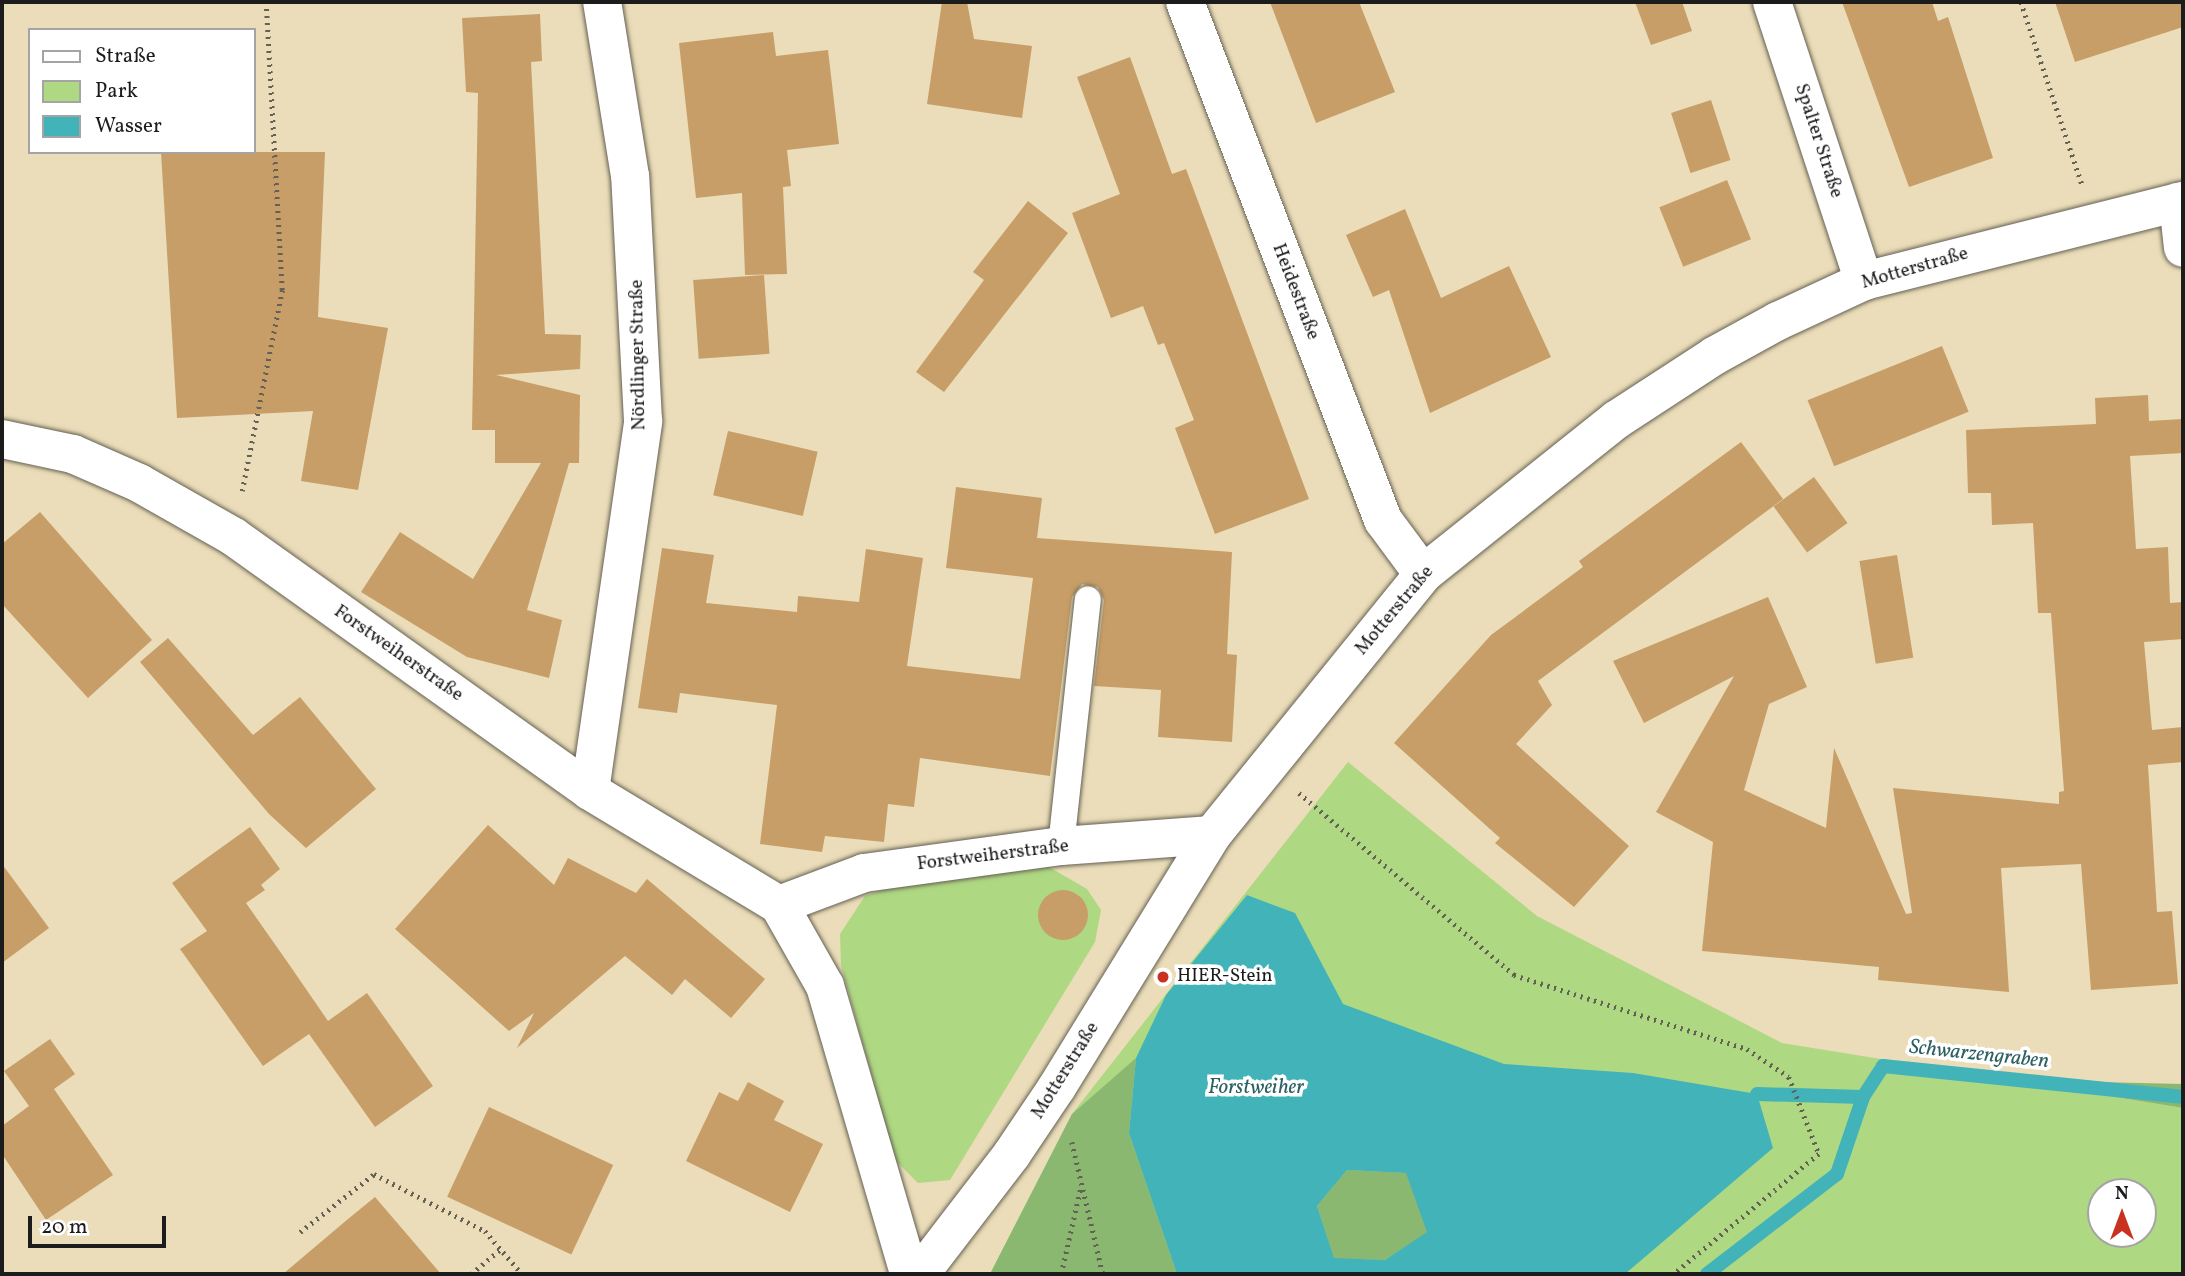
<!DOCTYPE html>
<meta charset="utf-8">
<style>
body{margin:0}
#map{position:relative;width:2185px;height:1276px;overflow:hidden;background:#ebddb9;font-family:Vollkorn,serif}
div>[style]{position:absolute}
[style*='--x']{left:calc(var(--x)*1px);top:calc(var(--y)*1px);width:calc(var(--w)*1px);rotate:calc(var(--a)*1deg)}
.green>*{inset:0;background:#afd883}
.forest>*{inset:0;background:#8bb871}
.water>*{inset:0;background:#42b3b8}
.stream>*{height:14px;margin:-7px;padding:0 7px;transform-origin:7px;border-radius:7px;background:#42b3b8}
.building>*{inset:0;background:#c79e67;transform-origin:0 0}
.round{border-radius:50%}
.path>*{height:4.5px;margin-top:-2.25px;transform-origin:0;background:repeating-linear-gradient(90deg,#646053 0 2px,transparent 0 7px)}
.roads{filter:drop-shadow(0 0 2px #646053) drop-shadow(0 0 2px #646053)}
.service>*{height:26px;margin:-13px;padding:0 13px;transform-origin:13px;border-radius:13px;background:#fff}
.minor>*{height:38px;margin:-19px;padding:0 19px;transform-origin:19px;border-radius:19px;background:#fff}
.dots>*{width:19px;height:19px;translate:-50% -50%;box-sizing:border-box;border:4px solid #fff;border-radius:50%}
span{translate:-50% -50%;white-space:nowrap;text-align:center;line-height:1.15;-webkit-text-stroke:7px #fff;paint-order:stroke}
.street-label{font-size:19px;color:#1c1c1c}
.poi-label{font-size:19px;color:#1c1c1c}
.left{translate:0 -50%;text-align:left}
.water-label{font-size:21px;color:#2d6062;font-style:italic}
.frame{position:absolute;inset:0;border:4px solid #1c1c1c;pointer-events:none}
.legend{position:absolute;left:28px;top:28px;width:228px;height:126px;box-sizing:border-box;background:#fff;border:2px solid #a4a4a4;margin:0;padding:9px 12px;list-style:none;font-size:21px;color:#1c1c1c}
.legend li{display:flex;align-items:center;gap:14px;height:35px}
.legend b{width:35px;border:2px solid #a4a4a4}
.north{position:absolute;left:2087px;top:1178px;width:70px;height:70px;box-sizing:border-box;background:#fff;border:2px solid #a4a4a4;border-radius:50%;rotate:0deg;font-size:19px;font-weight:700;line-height:28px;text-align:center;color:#1c1c1c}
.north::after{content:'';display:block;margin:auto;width:24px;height:32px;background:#c8321e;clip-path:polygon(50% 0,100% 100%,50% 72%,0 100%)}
.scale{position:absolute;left:28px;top:1216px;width:138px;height:32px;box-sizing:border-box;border:4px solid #1c1c1c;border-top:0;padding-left:9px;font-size:21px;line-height:24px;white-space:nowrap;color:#1c1c1c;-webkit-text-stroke:5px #fff;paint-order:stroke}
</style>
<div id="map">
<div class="green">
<div style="clip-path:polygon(evenodd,1348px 762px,1537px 916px,1782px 1043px,2183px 1108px,2183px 1274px,990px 1274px,1072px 1114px,1348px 762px,2101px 1192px,2143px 1192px,2143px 1234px,2101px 1234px,2101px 1192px)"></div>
<div style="clip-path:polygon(1049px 867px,1087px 889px,1101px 910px,1095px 942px,950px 1180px,918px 1183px,895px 1160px,841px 965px,840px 934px,865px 896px,891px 887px)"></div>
</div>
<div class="forest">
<div style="clip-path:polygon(1136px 1058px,1129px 1133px,1177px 1274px,990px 1274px,1072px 1114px)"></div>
<div style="clip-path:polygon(2010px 1080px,2183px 1084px,2183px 1108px)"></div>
<div style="clip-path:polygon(1347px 1170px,1407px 1173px,1428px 1232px,1385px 1260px,1334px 1259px,1317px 1206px)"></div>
</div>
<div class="water">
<div style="clip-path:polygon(evenodd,1247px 895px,1295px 913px,1343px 1004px,1504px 1064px,1633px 1073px,1757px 1094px,1773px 1148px,1625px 1274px,1177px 1274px,1129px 1133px,1136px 1058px,1166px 995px,1247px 895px,1347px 1170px,1406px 1173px,1427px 1232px,1385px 1260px,1334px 1258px,1317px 1206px,1347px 1170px)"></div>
</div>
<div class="stream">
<div style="--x:1757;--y:1094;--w:106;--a:1.6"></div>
<div style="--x:1707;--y:1274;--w:164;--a:-37.6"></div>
<div style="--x:1837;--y:1174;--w:81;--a:-71.3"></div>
<div style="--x:1863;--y:1097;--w:37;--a:-57"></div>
<div style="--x:1883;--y:1066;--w:302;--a:5.9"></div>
</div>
<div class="building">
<div style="clip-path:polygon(942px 2px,967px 2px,974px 39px,1032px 46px,1022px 118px,927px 104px)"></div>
<div style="clip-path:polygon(1270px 2px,1359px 2px,1395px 92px,1316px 123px)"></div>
<div style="clip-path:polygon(1635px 2px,1682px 2px,1692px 31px,1651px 45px)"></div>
<div style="clip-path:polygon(1842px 2px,1932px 2px,1938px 21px,1948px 17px,1993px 158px,1909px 187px)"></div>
<div style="clip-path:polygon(2055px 2px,2183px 2px,2183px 27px,2075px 62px)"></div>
<div style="clip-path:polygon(540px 14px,542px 61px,531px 62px,545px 334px,581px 335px,580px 369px,496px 375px,580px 395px,579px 463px,569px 463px,527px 610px,562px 620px,549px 678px,467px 657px,361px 592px,400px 532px,473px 579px,541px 463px,495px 463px,495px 430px,472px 430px,478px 93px,466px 92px,462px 18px)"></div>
<div style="clip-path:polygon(773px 32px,776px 56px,828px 50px,839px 144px,787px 150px,791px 186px,783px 187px,787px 274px,745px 275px,742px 193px,696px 198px,679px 43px)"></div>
<div style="clip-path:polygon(1130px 57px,1172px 174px,1186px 169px,1309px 499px,1215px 534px,1175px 428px,1194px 420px,1164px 343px,1158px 345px,1143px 306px,1111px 318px,1072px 213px,1120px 194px,1077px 77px)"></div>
<div style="left:1711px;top:100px;width:63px;height:42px;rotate:72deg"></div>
<div style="clip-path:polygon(161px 152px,325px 152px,318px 317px,388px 328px,358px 490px,301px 481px,313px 411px,177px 418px)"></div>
<div style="left:1727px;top:180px;width:64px;height:73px;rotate:68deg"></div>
<div style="clip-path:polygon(1028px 201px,1068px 233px,944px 392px,916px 372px,984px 280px,973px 272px)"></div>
<div style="clip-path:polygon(1405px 209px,1441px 298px,1509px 266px,1551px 357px,1430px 413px,1389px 290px,1373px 297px,1346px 235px)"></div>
<div style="left:764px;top:275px;width:79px;height:71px;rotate:86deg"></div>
<div style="left:1942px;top:346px;width:71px;height:145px;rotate:68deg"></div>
<div style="clip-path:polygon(2148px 395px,2149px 421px,2183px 419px,2183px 453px,2130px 456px,2136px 549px,2168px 547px,2170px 603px,2183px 602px,2183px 639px,2144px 642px,2152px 730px,2183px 727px,2183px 762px,2148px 765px,2157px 912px,2172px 911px,2178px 984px,2091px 990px,2081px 864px,2001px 868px,2009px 992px,1878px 980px,1879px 967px,1702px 951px,1713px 842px,1656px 812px,1734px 676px,1644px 723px,1613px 661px,1768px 597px,1807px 687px,1769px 704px,1744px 790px,1826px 828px,1834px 748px,1906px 914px,1912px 913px,1893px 788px,2059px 804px,2059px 792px,2064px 791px,2051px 613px,2038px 613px,2033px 523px,1992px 525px,1991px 493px,1968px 493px,1966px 430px,2096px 424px,2095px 398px)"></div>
<div style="left:728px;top:431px;width:92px;height:66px;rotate:13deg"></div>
<div style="clip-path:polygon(1741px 442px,1783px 499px,1538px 681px,1552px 705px,1516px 744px,1629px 846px,1574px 907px,1495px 843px,1500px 838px,1394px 743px,1491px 635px,1583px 567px,1579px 561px)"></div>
<div style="left:1814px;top:477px;width:57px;height:50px;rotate:54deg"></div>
<div style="clip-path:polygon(956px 487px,1042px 498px,1037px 538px,1232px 552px,1227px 654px,1237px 655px,1232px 742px,1158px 737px,1161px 690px,1094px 686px,1104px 600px,1098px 587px,1082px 584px,1072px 597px,1050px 776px,920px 758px,914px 807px,888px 804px,884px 842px,825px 836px,822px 852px,760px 844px,777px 705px,680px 693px,677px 713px,638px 708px,662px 548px,714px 555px,706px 603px,797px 612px,798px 596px,859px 602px,866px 549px,923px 558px,907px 666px,1020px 679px,1033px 578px,946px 568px)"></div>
<div style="clip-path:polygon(40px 512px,152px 640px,88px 698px,2px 604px,2px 544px)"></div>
<div style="left:1897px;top:555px;width:104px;height:38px;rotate:81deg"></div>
<div style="clip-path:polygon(168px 638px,253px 735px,300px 697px,376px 789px,306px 848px,269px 814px,140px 662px)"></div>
<div style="clip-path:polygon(488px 825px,554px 885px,568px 858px,636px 893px,647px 879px,765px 979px,731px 1018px,685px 979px,672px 995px,625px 956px,517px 1048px,534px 1013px,509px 1031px,395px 929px)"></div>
<div style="clip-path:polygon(250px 827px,280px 869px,261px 885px,265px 890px,246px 903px,286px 960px,328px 1021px,367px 993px,433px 1086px,375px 1127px,309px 1034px,263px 1066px,180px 949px,207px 931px,172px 883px)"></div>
<div style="clip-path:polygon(2px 864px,49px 928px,2px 963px)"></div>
<div class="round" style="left:1038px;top:890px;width:50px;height:50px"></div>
<div style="clip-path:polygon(50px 1039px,75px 1074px,54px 1089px,113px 1175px,46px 1220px,2px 1154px,2px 1126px,29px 1106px,4px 1071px)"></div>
<div style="clip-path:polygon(748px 1082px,784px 1101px,774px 1120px,823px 1144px,790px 1212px,686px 1161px,719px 1092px,738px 1101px)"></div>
<div style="left:489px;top:1107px;width:137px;height:99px;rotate:25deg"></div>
<div style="clip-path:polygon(375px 1197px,441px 1274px,283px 1274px,348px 1219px)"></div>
</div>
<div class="path">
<div style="--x:2021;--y:2;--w:192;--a:71.5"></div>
<div style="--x:242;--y:491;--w:205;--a:-78.7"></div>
<div style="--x:282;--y:290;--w:288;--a:-93.2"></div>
<div style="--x:1299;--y:793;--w:282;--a:40.2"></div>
<div style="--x:1514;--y:975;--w:244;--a:17.6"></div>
<div style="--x:1747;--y:1049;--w:50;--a:33.7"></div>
<div style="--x:1789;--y:1077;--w:83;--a:68.7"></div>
<div style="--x:1819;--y:1154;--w:188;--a:140.4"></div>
<div style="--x:1072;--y:1142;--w:136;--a:76.8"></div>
<div style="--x:300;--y:1232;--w:94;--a:-38.1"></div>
<div style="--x:374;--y:1174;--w:125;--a:27.2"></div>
<div style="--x:485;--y:1231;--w:57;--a:49.3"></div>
<div style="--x:471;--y:1274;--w:39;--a:-40"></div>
<div style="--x:1061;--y:1274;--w:90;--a:-77.2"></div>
</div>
<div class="roads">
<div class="service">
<div style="--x:1061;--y:846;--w:248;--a:-83.8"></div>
</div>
<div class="minor">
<div style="--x:1185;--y:2;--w:555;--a:69.08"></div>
<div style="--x:1383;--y:520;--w:67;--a:53.5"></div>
<div style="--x:1772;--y:2;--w:294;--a:71.8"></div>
<div style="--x:2178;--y:202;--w:46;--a:83.8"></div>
<div style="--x:2;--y:439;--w:73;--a:11.9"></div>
<div style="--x:73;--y:454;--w:72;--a:23.7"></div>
<div style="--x:139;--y:483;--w:109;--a:29.6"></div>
<div style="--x:234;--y:537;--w:437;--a:35.5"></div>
<div style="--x:590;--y:791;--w:221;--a:31.1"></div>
<div style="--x:779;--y:905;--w:93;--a:60.4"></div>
<div style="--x:825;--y:986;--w:300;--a:73.7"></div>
<div style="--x:590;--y:791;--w:374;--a:-81.8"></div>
<div style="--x:643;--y:421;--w:245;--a:-93"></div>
<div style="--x:630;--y:176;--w:176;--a:-99.1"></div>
<div style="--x:779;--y:905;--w:91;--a:-20.6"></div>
<div style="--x:864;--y:873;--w:199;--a:-7.8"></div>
<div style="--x:1061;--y:846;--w:151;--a:-4.2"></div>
<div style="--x:920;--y:1274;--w:151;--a:-52.5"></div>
<div style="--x:1012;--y:1154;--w:81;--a:-56.1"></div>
<div style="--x:1057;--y:1087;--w:296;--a:-58.4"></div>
<div style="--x:1212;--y:835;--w:336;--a:-51"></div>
<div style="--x:1423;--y:574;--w:247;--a:-38.6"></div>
<div style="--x:1616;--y:420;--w:117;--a:-33.1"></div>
<div style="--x:1714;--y:356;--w:73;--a:-28.7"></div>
<div style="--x:1778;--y:321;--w:95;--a:-24.9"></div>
<div style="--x:1864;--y:281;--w:329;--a:-14.1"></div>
</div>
</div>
<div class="dots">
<div style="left:1163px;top:977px;background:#c8321e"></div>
</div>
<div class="street-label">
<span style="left:1818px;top:141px;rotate:72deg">Spalter Straße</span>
<span style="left:1915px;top:269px;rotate:-16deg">Motterstraße</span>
<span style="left:1295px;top:292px;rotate:69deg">Heidestraße</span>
<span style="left:639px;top:355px;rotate:-91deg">Nördlinger Straße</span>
<span style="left:1395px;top:611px;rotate:-50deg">Motterstraße</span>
<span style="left:398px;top:654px;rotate:35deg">Forstweiherstraße</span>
<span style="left:993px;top:856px;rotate:-7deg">Forstweiherstraße</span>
<span style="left:1066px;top:1071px;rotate:-58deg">Motterstraße</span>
</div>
<div class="poi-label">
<span class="left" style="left:1177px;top:977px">HIER-Stein</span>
</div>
<div class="water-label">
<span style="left:1979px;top:1055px;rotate:6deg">Schwarzengraben</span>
<span style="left:1256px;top:1088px">Forstweiher</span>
</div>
<div class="frame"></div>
<ul class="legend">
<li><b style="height:9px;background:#fff"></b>Straße</li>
<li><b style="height:19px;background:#afd883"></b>Park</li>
<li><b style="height:19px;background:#42b3b8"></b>Wasser</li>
</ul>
<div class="north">N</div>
<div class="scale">20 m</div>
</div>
